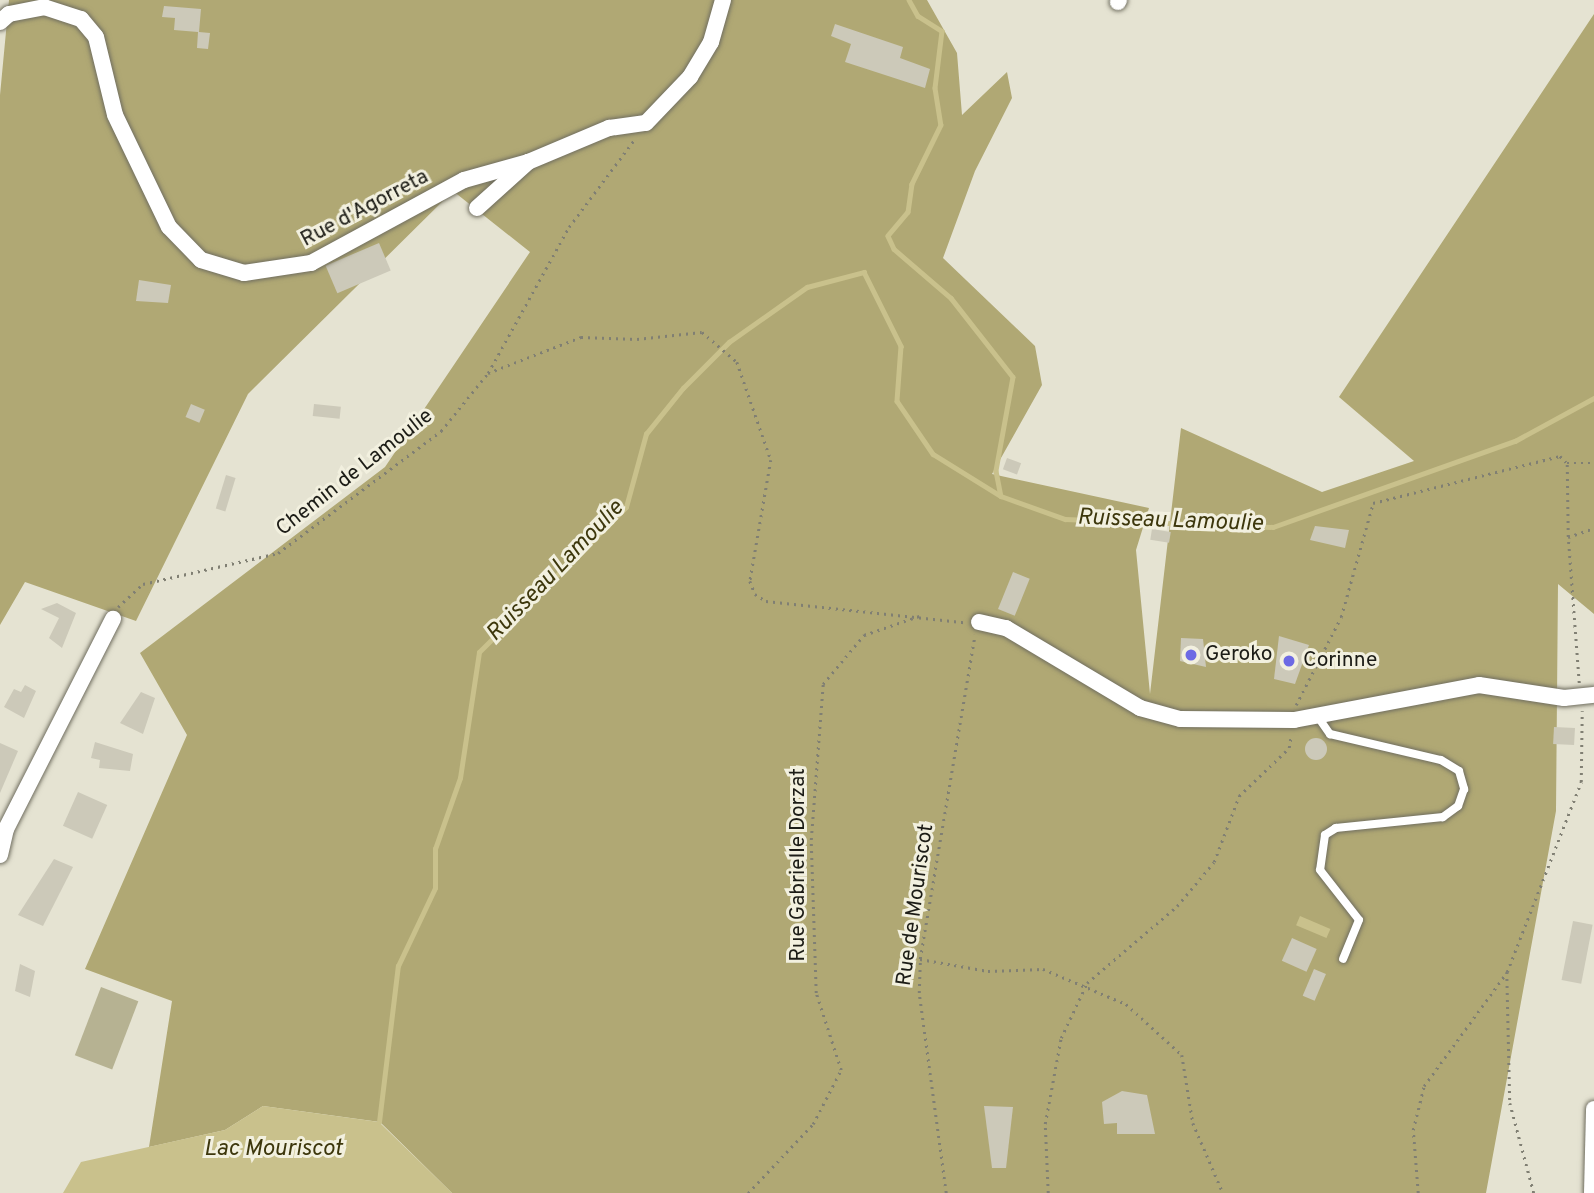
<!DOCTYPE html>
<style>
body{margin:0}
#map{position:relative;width:1594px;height:1193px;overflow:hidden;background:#e5e3d2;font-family:Overpass,sans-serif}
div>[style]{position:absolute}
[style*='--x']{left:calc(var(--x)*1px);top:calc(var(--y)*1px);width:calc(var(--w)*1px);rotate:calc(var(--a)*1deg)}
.green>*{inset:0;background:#b6b292;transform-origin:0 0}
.forest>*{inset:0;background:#b0a874}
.water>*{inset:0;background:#c9c18c;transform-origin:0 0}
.stream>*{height:4.5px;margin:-2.25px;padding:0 2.25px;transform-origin:2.25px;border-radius:2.25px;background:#c9c18c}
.building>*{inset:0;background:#ccc9b9;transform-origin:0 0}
.round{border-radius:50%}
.path>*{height:2.5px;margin-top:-1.25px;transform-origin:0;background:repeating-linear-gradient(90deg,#807f73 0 2px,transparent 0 7px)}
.roads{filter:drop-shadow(0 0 2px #706e60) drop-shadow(0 0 2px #706e60)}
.service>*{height:8px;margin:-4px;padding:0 4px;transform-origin:4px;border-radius:4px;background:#fff}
.minor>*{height:16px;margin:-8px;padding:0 8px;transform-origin:8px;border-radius:8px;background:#fff}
.dots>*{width:19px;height:19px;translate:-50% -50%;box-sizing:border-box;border:4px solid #f2f0df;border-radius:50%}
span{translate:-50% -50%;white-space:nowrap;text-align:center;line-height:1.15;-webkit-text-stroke:6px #f2f0df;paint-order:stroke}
.street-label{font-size:21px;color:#1c1c16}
.poi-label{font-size:21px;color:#1c1c16}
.left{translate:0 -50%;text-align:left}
.water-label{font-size:23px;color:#3d370c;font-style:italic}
</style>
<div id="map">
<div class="green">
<div style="left:101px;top:987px;width:40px;height:73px;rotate:21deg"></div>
</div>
<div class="forest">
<div style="clip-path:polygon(9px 0,927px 0,957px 53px,962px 115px,1007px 72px,1012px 98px,975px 171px,943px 258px,1035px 346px,1042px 385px,992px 474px,1149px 508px,1136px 550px,1150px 694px,1181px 428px,1322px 492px,1414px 461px,1339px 397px,1594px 14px,1594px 614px,1558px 584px,1556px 811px,1486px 1193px,452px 1193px,380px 1122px,263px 1106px,225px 1130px,149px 1147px,172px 1001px,85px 969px,187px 735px,140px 653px,385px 467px,530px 252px,453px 191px,248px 394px,136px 621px,25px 582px,0 625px,0 95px)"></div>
</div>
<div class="water">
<div style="left:1300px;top:916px;width:33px;height:10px;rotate:23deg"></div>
<div style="clip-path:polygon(263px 1106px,379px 1122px,452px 1193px,63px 1193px,81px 1162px,225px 1130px)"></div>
</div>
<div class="stream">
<div style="--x:909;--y:0;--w:18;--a:61"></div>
<div style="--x:918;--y:16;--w:28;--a:32"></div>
<div style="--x:942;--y:31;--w:57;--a:97"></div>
<div style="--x:935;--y:88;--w:37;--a:81"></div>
<div style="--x:941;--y:125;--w:66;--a:116.2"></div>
<div style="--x:912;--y:184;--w:28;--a:98"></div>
<div style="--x:908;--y:212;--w:31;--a:130"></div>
<div style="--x:888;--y:236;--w:14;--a:65"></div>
<div style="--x:894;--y:249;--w:75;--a:40.7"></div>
<div style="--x:951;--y:298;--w:100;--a:51.9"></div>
<div style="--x:1013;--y:377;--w:96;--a:100.3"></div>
<div style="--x:996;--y:471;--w:25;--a:79"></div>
<div style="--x:379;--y:1122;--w:157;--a:-83.1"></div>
<div style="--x:398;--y:966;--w:86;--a:-64.6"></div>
<div style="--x:435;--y:888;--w:39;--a:-90"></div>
<div style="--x:435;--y:849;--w:75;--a:-70.6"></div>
<div style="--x:460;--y:778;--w:127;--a:-81.4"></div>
<div style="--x:479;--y:652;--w:206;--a:-44.6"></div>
<div style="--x:626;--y:507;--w:76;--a:-74.7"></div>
<div style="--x:646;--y:434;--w:59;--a:-51.2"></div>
<div style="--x:683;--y:388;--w:65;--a:-45"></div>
<div style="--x:729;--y:342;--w:95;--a:-35.2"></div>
<div style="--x:807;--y:287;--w:59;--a:-14.7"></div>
<div style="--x:864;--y:272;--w:83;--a:63.4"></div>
<div style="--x:901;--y:346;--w:55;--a:94.2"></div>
<div style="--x:897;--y:401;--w:64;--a:55.8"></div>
<div style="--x:933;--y:454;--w:80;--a:31.7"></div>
<div style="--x:1001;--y:496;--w:68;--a:19.8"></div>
<div style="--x:1065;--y:519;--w:208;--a:2.2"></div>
<div style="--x:1273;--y:527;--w:257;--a:-19.6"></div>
<div style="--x:1515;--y:441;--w:90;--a:-28.6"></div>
</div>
<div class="building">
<div style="clip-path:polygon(164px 6px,201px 9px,199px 32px,210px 33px,208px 49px,197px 48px,198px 32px,174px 30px,175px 18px,162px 17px)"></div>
<div style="clip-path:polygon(835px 24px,903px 47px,900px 58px,930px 69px,925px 88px,845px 62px,851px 44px,831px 36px)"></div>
<div style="left:379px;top:243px;width:30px;height:58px;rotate:67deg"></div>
<div style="clip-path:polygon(139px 280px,171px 285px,168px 303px,136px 301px)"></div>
<div style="left:191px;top:404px;width:15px;height:14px;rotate:23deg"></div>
<div style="left:314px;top:404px;width:27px;height:12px;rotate:6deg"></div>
<div style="left:1007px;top:458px;width:15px;height:12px;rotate:20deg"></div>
<div style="left:226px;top:475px;width:10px;height:35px;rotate:17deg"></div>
<div style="clip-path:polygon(1315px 526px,1349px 530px,1345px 548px,1310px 540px)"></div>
<div style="left:1152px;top:529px;width:19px;height:11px;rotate:9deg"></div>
<div style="left:1013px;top:572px;width:18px;height:40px;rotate:22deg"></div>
<div style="clip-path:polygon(57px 603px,76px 613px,62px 648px,49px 638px,59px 618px,41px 609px)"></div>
<div style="clip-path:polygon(1279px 636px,1309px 645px,1295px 684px,1274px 679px)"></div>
<div style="clip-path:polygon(1181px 638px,1203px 639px,1206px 667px,1180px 661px)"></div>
<div style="clip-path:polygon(25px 685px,36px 691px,24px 718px,4px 707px,14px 689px,21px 692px)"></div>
<div style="clip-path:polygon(141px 692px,155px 698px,143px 734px,120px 723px)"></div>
<div style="left:1554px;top:727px;width:21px;height:17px;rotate:3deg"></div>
<div class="round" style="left:1305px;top:738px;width:22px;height:22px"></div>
<div style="clip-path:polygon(95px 742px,133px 754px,130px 771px,99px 768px,100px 760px,91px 758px)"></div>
<div style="clip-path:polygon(0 743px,18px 751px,0 793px)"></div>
<div style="left:78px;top:792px;width:32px;height:37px;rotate:24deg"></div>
<div style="clip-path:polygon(54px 859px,73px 867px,43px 926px,18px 915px)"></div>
<div style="left:1573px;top:921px;width:20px;height:60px;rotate:11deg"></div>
<div style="left:1292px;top:938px;width:27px;height:25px;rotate:24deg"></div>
<div style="clip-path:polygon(20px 964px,35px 971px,30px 997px,15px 991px)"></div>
<div style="left:1314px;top:969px;width:13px;height:29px;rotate:23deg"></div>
<div style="clip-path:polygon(1122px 1091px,1147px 1095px,1155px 1134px,1117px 1134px,1117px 1123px,1104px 1124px,1102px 1102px)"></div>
<div style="clip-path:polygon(984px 1106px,1013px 1107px,1006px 1168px,992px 1168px)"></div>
</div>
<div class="path">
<div style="--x:488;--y:373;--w:100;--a:-21.2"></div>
<div style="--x:581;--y:337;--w:56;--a:2"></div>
<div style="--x:637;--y:339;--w:65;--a:-6.1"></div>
<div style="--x:702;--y:332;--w:46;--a:40.6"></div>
<div style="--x:737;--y:362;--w:104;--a:70.9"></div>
<div style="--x:771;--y:460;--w:123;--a:99.8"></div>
<div style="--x:750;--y:581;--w:14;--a:69"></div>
<div style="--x:755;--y:594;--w:13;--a:32"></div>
<div style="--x:766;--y:601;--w:199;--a:6.1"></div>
<div style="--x:1568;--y:537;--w:74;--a:-90.8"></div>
<div style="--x:1567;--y:463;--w:27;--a:0"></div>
<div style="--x:118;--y:607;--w:34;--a:-43"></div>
<div style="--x:143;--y:584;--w:139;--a:-12.9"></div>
<div style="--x:278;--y:553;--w:204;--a:-36.8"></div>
<div style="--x:441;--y:431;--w:75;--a:-51"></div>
<div style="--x:488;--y:373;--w:167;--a:-61"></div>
<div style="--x:569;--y:227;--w:109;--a:-53.2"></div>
<div style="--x:1579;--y:683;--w:146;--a:-94.3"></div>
<div style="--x:1568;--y:537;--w:28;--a:-19"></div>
<div style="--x:1296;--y:705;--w:99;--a:-62.9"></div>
<div style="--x:1341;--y:617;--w:118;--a:-74.3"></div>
<div style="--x:1373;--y:503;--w:193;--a:-14.1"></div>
<div style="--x:1560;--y:456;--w:10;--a:45"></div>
<div style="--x:920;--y:959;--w:69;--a:10"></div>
<div style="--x:988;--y:971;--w:55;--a:-2.1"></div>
<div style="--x:1043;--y:969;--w:90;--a:22.9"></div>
<div style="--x:1126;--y:1004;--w:76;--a:42.3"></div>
<div style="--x:1182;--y:1055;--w:69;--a:80.8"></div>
<div style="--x:1193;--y:1123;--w:76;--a:66.8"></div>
<div style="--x:1507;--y:972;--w:131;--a:88.7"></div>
<div style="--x:1510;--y:1103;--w:93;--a:75.1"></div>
<div style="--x:748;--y:1193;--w:95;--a:-46.7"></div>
<div style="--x:813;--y:1124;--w:61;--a:-62.6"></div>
<div style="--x:841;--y:1070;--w:81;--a:-108"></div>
<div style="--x:816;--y:993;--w:153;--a:-91.9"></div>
<div style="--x:811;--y:840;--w:156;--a:-85.6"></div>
<div style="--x:823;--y:684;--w:64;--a:-50.1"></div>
<div style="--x:864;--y:635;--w:61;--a:-19"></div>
<div style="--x:946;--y:1193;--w:202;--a:-97.7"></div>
<div style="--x:919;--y:993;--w:34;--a:-88"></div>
<div style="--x:920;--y:959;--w:329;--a:-80.4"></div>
<div style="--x:1048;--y:1193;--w:69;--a:-92.5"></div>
<div style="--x:1045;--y:1124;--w:87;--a:-79.5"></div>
<div style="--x:1061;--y:1038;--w:61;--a:-64.7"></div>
<div style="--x:1087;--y:983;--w:118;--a:-40.5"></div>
<div style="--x:1177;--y:906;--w:57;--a:-49.9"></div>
<div style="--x:1214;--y:862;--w:71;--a:-69.3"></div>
<div style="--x:1239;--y:796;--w:69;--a:-43.8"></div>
<div style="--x:1289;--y:748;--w:12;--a:-81"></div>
<div style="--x:1418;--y:1193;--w:63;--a:-94.5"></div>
<div style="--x:1413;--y:1130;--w:45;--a:-76"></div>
<div style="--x:1424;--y:1086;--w:141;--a:-53.9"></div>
<div style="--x:1507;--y:972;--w:204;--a:-68.7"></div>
<div style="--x:1581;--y:782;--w:71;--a:-89.2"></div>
</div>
<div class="roads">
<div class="service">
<div style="--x:1318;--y:717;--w:21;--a:55"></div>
<div style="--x:1330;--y:734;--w:114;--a:13.2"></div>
<div style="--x:1441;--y:760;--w:21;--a:31"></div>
<div style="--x:1459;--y:771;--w:19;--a:74"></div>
<div style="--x:1464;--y:789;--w:18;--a:109"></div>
<div style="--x:1458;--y:806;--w:19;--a:144"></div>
<div style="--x:1443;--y:817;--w:108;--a:174.1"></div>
<div style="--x:1336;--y:828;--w:13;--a:148"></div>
<div style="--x:1325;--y:835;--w:35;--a:98"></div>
<div style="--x:1320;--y:870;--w:63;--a:52"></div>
<div style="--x:1359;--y:920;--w:42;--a:112.3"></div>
</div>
<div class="minor">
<div style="--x:1118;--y:2;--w:2;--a:-63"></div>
<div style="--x:0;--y:22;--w:12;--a:-42"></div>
<div style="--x:9;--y:14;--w:36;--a:-11"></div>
<div style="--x:44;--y:7;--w:39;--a:18"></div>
<div style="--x:81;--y:19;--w:23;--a:50"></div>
<div style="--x:96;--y:37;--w:80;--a:76.3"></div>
<div style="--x:115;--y:115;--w:124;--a:64.3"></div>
<div style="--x:169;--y:227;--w:46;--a:45.9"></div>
<div style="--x:201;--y:260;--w:45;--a:16.8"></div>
<div style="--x:244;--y:273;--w:68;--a:-8.5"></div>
<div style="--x:311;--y:263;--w:174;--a:-28.5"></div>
<div style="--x:464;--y:180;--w:66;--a:-15.7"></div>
<div style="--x:477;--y:208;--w:69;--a:-42"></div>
<div style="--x:528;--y:162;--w:88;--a:-22.8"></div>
<div style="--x:609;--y:128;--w:37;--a:-8"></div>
<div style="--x:646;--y:123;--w:64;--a:-46.3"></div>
<div style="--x:690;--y:77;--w:41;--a:-59"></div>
<div style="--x:711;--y:42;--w:44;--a:-74.1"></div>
<div style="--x:979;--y:622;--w:28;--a:13"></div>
<div style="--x:1006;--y:628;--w:156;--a:30.8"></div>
<div style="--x:1140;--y:708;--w:41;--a:15.4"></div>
<div style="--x:1180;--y:719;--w:114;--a:0.5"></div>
<div style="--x:1294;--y:720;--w:188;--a:-10.7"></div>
<div style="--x:1479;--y:685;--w:86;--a:8.7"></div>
<div style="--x:1564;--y:698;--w:30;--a:-6"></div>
<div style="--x:0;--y:855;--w:27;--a:-77"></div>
<div style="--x:6;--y:829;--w:236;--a:-63"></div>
<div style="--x:1592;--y:1193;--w:84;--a:-88.6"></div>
</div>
</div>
<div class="dots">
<div style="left:1191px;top:655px;background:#6d6ae4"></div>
<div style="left:1289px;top:661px;background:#6d6ae4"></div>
</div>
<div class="street-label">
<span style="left:365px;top:209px;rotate:-28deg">Rue d'Agorreta</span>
<span style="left:355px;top:473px;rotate:-38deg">Chemin de Lamoulie</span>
<span style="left:799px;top:865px;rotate:-90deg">Rue Gabrielle Dorzat</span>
<span style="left:916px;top:905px;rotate:-82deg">Rue de Mouriscot</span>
</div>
<div class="poi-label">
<span class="left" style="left:1205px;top:655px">Geroko</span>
<span class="left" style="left:1303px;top:661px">Corinne</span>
</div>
<div class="water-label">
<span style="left:1170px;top:522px;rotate:2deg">Ruisseau Lamoulie</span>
<span style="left:556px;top:572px;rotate:-46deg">Ruisseau Lamoulie</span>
<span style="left:273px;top:1150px">Lac Mouriscot</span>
</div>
</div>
